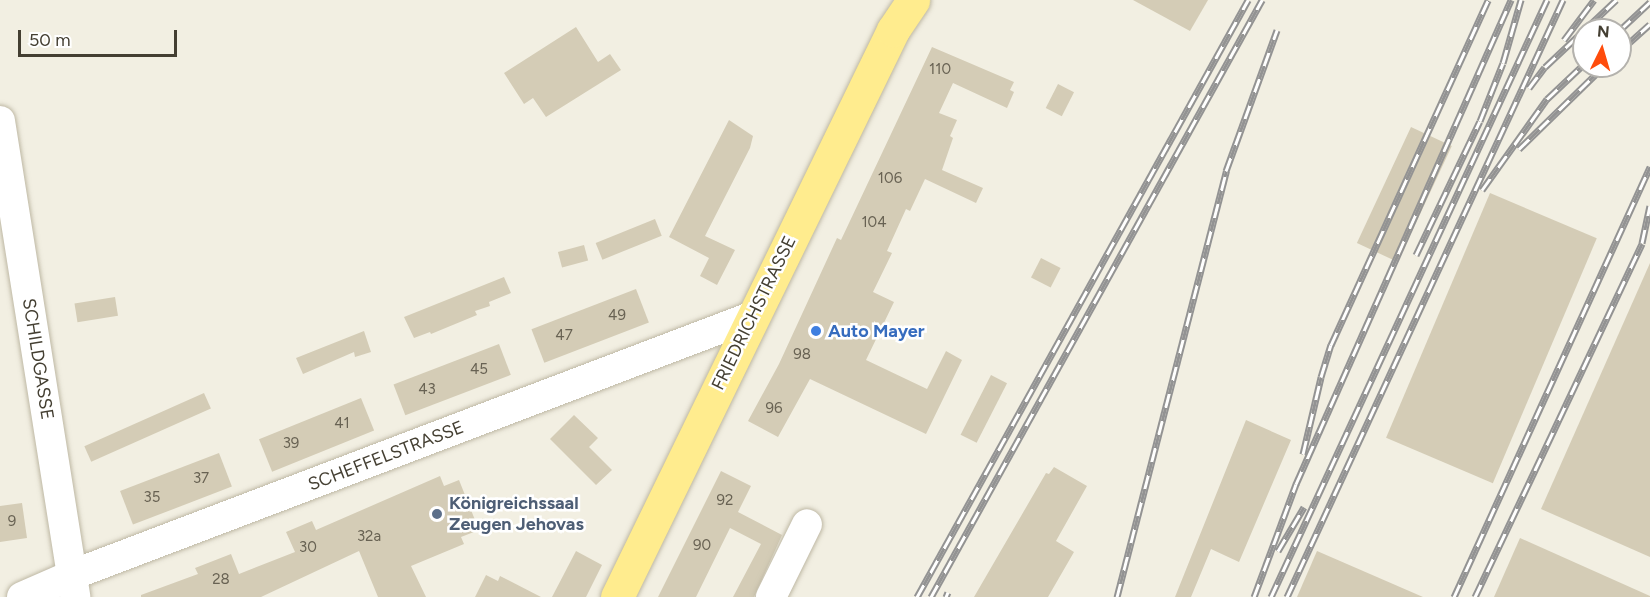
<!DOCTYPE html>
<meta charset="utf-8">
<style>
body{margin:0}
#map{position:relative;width:1650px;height:597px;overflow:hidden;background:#f2efe2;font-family:Figtree,sans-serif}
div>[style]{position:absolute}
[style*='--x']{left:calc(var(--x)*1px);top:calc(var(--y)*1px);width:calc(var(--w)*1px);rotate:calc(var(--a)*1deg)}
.building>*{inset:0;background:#d4ccb6;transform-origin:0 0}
.roads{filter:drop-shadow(0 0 2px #beb8a4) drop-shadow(0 0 2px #beb8a4)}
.minor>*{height:30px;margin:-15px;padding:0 15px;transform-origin:15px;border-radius:15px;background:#fff}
.major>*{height:33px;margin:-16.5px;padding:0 16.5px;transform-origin:16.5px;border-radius:16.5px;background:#ffec8e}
.rail>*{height:7px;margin-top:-3.5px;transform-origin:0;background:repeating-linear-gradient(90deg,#fff 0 14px,#939393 0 28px);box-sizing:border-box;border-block:2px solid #939393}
.dots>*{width:16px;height:16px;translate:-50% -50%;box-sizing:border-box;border:3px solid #fff;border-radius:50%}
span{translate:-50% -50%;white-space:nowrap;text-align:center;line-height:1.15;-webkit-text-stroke:5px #fff;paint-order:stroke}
.number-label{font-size:15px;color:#686253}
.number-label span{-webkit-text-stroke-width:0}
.street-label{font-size:18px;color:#443f32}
.shop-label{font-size:18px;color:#366cbe;font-weight:700}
.left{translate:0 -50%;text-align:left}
.service-label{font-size:18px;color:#4e5e75;font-weight:700}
.north{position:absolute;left:1572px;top:18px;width:60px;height:60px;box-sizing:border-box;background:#fff;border:2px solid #b4b2ad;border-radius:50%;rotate:5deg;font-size:16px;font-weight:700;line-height:24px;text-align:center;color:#443f32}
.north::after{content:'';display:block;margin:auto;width:21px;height:27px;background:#ff4c0c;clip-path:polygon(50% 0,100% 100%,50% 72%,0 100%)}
.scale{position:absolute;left:18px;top:30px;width:159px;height:27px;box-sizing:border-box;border:3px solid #443f32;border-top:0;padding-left:8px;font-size:18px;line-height:21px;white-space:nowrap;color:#443f32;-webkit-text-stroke:4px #fff;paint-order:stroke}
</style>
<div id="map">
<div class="building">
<div style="clip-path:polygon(1133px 0,1208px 0,1190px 31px)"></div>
<div style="clip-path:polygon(576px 27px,598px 62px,610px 54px,621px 70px,546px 117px,533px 98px,524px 104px,504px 73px)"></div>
<div style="clip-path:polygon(932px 47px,1014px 82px,1010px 90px,1014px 92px,1007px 108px,953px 83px,939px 113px,957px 120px,950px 136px,953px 138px,942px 170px,983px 188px,976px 203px,925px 179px,910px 211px,906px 209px,887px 251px,892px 253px,873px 292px,894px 302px,866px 360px,927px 389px,946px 351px,962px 360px,926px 434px,810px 379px,778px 437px,748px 421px,779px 364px,837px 238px,841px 240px)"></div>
<div style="left:1058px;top:84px;width:18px;height:27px;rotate:27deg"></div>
<div style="clip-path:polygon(729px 120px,753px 136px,750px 148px,705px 236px,735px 250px,717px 285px,700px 276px,709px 258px,669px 237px)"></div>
<div style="left:1411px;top:127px;width:45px;height:128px;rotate:25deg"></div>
<div style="left:1490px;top:193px;width:116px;height:266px;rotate:23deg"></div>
<div style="left:655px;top:219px;width:18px;height:64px;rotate:68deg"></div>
<div style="left:584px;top:245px;width:16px;height:27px;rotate:75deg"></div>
<div style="left:1041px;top:258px;width:22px;height:22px;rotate:27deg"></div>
<div style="clip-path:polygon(1650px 263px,1650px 557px,1541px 509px)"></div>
<div style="clip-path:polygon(504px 277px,511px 293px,489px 302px,490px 306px,475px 311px,477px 315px,431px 334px,430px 332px,414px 338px,404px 317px)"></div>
<div style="left:636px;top:289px;width:36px;height:112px;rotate:69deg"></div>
<div style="left:115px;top:297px;width:19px;height:41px;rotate:81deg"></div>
<div style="clip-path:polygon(364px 331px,371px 352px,355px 357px,354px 352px,303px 374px,296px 358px)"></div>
<div style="left:499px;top:344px;width:33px;height:113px;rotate:69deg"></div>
<div style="left:991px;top:375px;width:18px;height:67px;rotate:27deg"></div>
<div style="left:204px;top:393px;width:17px;height:131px;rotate:66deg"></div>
<div style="left:361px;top:398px;width:35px;height:110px;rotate:68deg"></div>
<div style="clip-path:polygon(574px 415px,598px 438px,589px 447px,612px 470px,596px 485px,550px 439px)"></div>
<div style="clip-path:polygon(1246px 420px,1291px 440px,1239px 562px,1211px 549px,1191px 597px,1175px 597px)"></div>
<div style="left:219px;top:453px;width:36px;height:106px;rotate:69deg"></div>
<div style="clip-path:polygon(1054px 467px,1087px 486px,1056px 541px,1074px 552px,1048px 597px,974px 597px,1046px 473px,1049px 474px)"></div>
<div style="clip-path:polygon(721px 471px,751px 486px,738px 512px,782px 535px,754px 597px,733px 597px,761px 544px,730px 528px,696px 597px,658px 597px)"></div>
<div style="clip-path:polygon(440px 476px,444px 486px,459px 480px,479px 530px,461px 537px,464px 544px,411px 566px,426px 597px,378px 597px,359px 551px,261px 597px,141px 597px,141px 595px,198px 574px,195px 568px,231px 554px,239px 574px,295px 552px,286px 532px,312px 521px,316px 530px)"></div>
<div style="clip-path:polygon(22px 503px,27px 538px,0 542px,0 506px)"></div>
<div style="clip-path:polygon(1520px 538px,1650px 596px,1650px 597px,1494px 597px)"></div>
<div style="clip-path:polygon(576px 551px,602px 565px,586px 597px,552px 597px)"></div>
<div style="clip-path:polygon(1317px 551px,1423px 597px,1297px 597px)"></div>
<div style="clip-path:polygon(486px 575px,498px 581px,500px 576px,541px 597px,475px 597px)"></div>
</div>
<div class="roads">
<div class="minor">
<div style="--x:0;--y:121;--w:482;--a:81"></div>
<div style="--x:22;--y:597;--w:55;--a:-23.7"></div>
<div style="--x:72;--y:575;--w:726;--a:-20.81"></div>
<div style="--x:771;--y:597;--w:81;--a:-63.7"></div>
</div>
<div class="major">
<div style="--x:617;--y:597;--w:631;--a:-64.04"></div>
<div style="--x:893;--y:30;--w:36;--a:-56"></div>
</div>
</div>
<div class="rail">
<div style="--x:1620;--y:30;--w:41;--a:-43"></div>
<div style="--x:1564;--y:40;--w:50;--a:-53.1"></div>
<div style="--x:1620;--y:51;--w:40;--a:-42"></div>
<div style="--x:1529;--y:88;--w:26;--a:-53"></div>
<div style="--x:1545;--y:67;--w:98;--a:-43.3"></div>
<div style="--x:1519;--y:149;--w:119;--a:-44.3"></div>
<div style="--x:1482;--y:190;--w:112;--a:-54.5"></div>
<div style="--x:1547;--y:99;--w:51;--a:-43.4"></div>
<div style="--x:1416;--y:255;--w:148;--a:-64.5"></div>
<div style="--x:1480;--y:121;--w:62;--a:-68.4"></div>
<div style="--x:1503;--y:63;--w:66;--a:-74.1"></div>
<div style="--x:1303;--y:454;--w:79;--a:-76.8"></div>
<div style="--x:1321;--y:377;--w:34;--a:-73"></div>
<div style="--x:1331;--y:345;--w:379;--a:-65.5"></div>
<div style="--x:1278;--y:551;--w:51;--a:-59.4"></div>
<div style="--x:917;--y:597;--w:683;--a:-60.99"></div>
<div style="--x:931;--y:597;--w:683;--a:-60.99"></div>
<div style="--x:946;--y:597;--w:5;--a:-68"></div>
<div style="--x:1117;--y:597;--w:440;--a:-75.6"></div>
<div style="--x:1226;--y:171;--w:150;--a:-70.1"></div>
<div style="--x:1254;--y:597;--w:121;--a:-69.6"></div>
<div style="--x:1296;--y:484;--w:530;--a:-66.05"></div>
<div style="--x:1271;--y:597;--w:658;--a:-65.19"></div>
<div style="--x:1287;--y:597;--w:658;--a:-65.19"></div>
<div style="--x:1454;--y:597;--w:473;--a:-65.5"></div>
<div style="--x:1475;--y:597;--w:391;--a:-64.7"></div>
<div style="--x:1642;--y:243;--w:38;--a:-78"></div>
</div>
<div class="dots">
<div style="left:816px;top:331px;background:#3f7fe0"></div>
<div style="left:437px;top:514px;background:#5c6f8a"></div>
</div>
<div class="number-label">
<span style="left:940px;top:70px">110</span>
<span style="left:890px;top:179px">106</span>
<span style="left:874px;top:223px">104</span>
<span style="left:617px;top:316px">49</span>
<span style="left:564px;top:336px">47</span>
<span style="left:802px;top:355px">98</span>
<span style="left:479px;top:370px">45</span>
<span style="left:427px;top:390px">43</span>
<span style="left:774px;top:409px">96</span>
<span style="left:342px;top:424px">41</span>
<span style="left:291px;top:444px">39</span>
<span style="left:201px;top:479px">37</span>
<span style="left:152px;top:498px">35</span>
<span style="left:725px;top:501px">92</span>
<span style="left:12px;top:522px">9</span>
<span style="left:369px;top:537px">32a</span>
<span style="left:702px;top:546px">90</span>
<span style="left:308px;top:548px">30</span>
<span style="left:221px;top:580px">28</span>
</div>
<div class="street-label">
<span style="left:754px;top:313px;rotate:-64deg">FRIEDRICHSTRASSE</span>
<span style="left:38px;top:359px;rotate:81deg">SCHILDGASSE</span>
<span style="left:386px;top:456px;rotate:-21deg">SCHEFFELSTRASSE</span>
</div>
<div class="shop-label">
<span class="left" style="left:828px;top:331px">Auto Mayer</span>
</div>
<div class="service-label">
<span class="left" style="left:449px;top:514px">Königreichssaal<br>Zeugen Jehovas</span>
</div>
<div class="north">N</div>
<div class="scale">50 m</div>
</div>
